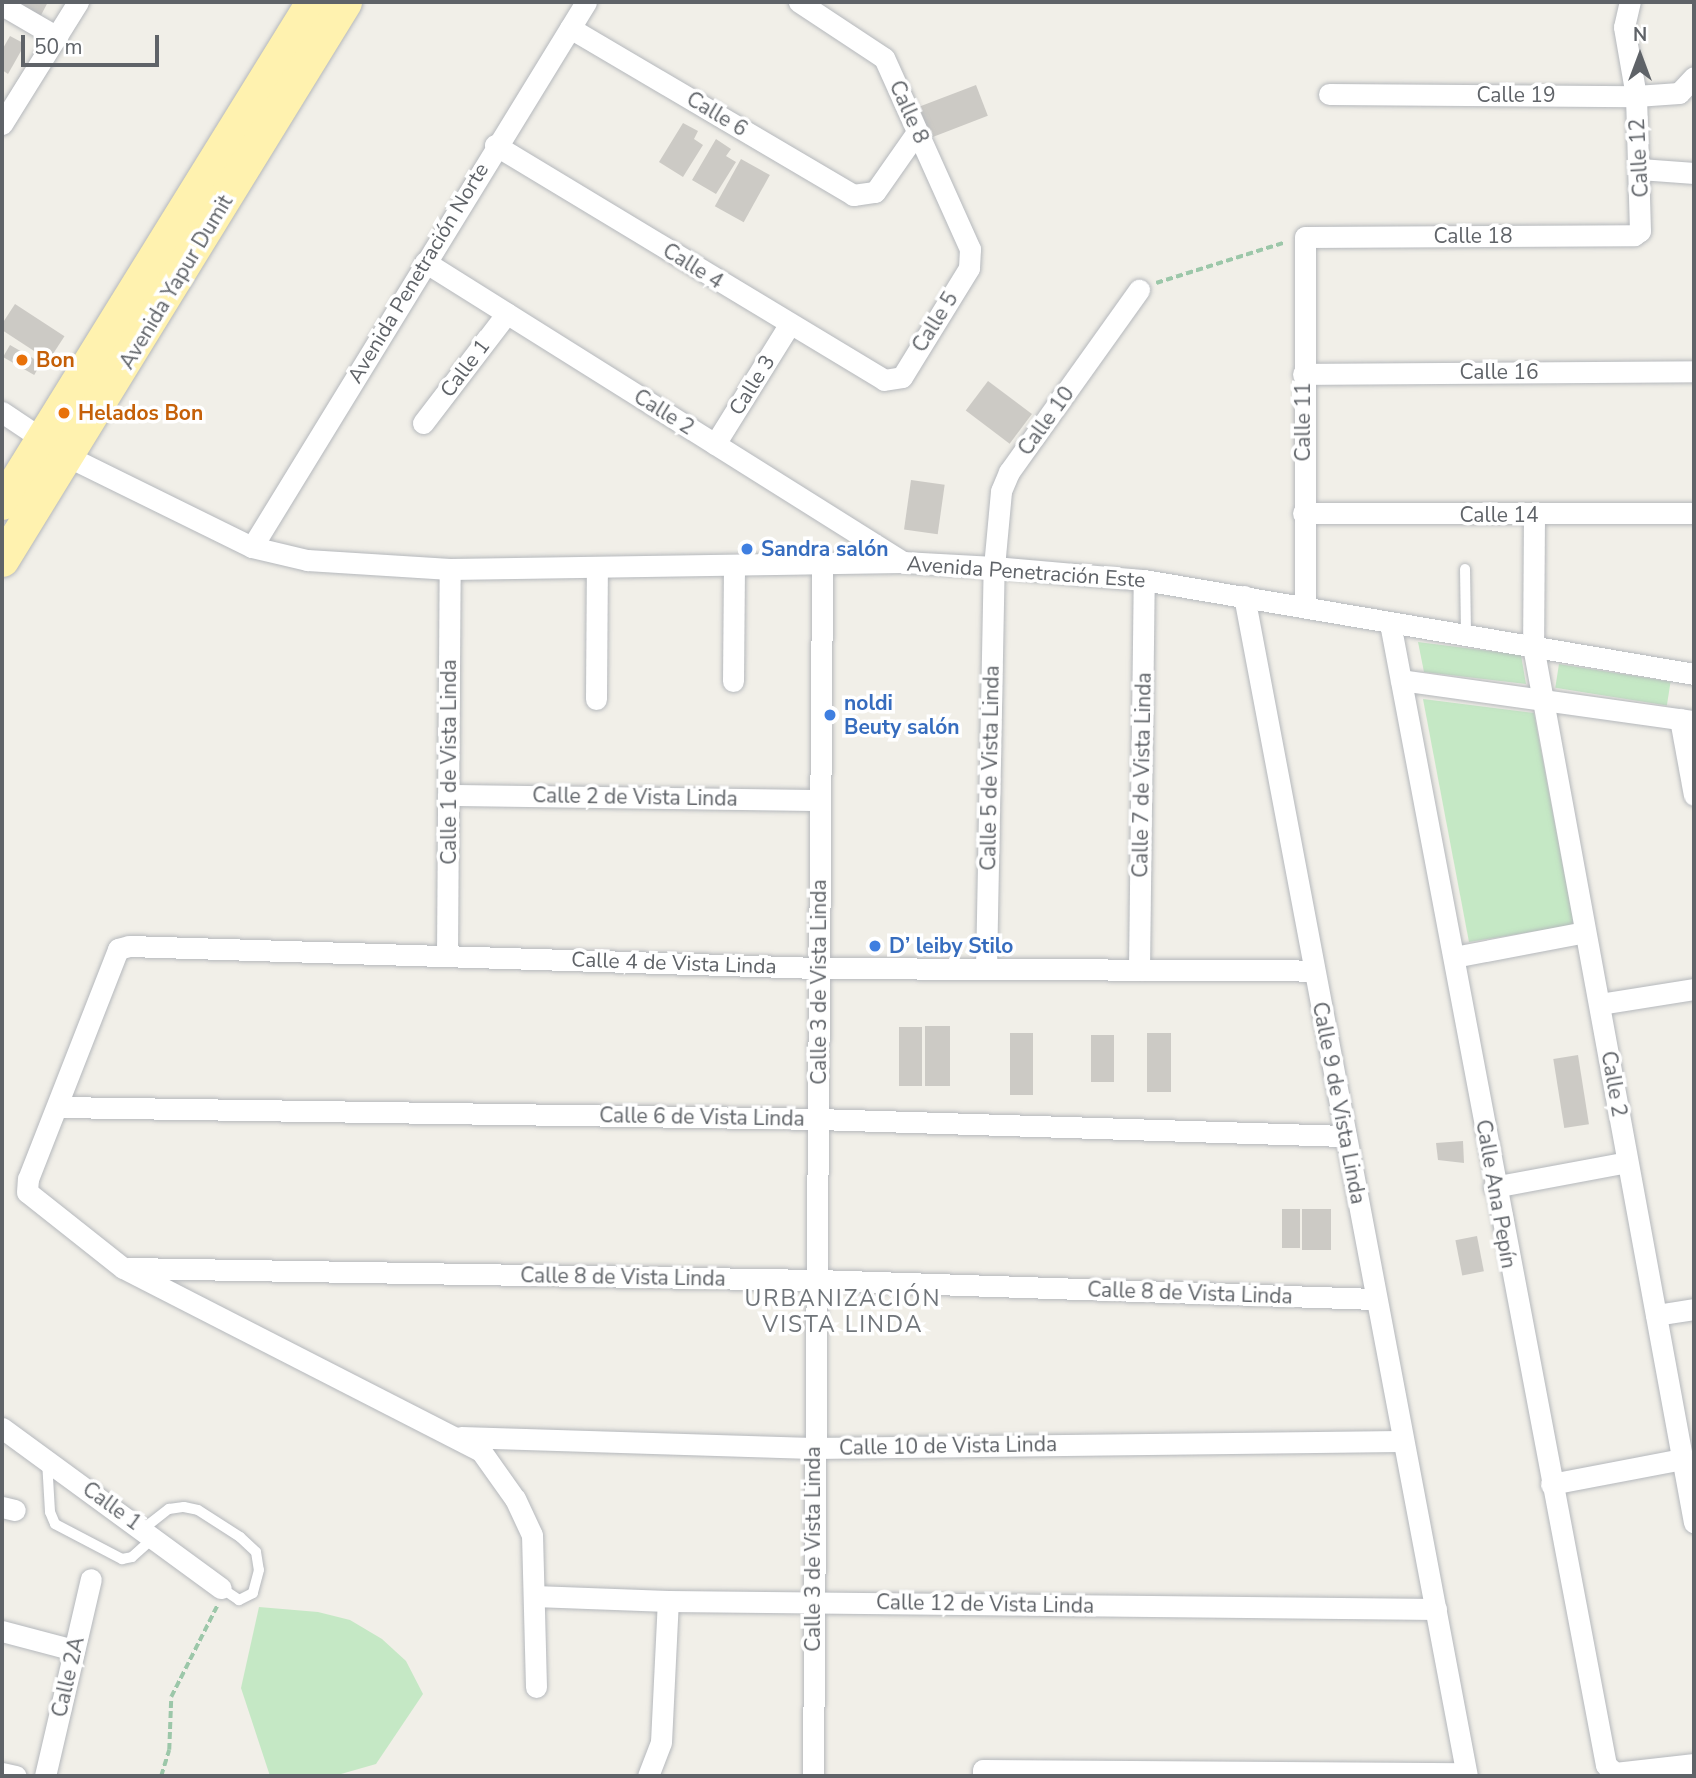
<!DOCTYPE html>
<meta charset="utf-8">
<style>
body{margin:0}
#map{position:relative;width:1696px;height:1778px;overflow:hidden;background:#f1efe8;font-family:"Nunito Sans",sans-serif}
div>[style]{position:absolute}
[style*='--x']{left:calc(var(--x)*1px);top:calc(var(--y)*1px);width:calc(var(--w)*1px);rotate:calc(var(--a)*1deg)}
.green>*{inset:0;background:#c5e8c5;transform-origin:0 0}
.building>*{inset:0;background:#cccac5;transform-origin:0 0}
.path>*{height:3.5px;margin-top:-1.75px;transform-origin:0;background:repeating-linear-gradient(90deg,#9cc7a9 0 7px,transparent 0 10.5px)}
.roads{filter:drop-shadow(0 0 2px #b5b8bc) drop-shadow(0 0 2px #b5b8bc)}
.service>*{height:10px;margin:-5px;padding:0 5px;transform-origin:5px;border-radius:5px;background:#fff}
.minor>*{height:21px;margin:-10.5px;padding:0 10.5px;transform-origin:10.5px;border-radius:10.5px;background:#fff}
.primary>*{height:33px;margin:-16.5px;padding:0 16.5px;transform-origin:16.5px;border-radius:16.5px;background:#fff2af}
.dots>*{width:19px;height:19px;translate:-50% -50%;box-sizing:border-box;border:4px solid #fff;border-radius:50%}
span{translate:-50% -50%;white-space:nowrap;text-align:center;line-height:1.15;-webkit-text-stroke:7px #fff;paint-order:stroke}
.street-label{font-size:21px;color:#5f6368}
.food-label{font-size:21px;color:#c56008;font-weight:700}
.left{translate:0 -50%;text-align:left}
.shop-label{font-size:21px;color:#366cbe;font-weight:700}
.neighbourhood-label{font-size:23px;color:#70757a;letter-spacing:2px}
.frame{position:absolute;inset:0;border:4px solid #5f6368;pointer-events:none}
.north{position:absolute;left:1605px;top:21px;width:70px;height:70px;-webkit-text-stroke:5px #fff;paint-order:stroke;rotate:0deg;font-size:19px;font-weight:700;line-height:28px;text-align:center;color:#5f6368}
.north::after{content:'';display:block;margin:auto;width:24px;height:32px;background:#5f6368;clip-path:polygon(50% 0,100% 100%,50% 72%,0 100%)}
.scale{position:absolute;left:21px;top:35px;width:138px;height:32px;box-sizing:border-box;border:4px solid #5f6368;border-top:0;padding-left:9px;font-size:21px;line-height:24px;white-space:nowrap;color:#5f6368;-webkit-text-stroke:5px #fff;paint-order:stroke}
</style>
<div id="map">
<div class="green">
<div style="clip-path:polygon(1418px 642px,1521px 655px,1526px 684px,1424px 672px)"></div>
<div style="left:1559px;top:664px;width:113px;height:24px;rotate:9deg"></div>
<div style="clip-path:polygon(1423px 699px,1534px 713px,1574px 925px,1469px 942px)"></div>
<div style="clip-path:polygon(259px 1607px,318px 1612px,350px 1620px,382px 1639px,406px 1661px,423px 1694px,376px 1764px,334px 1776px,270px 1776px,241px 1688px)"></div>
</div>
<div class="building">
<div style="clip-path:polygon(13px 2px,48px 2px,40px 17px)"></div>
<div style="clip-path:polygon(10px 36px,25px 44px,8px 74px,2px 70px,2px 50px)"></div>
<div style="left:976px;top:85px;width:33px;height:61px;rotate:69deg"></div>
<div style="clip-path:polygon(683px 123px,698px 131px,694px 139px,703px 145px,683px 177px,659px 162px)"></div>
<div style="clip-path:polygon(716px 139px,731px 149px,726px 156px,736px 162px,716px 194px,692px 180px)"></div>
<div style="left:741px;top:159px;width:33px;height:54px;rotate:29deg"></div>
<div style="left:15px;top:304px;width:59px;height:29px;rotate:33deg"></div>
<div style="left:10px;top:345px;width:36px;height:14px;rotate:30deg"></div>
<div style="left:988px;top:381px;width:55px;height:37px;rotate:37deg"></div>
<div style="left:911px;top:480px;width:34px;height:50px;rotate:8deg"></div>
<div style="left:925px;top:1026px;width:25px;height:60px"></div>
<div style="left:899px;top:1027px;width:23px;height:59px"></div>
<div style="left:1010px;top:1033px;width:23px;height:62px"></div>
<div style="left:1147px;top:1033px;width:24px;height:59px"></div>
<div style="left:1091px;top:1035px;width:23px;height:47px"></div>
<div style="left:1578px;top:1055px;width:70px;height:25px;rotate:81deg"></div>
<div style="clip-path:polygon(1463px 1141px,1464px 1163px,1438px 1160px,1436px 1143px)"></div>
<div style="left:1282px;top:1209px;width:18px;height:39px"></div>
<div style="left:1302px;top:1209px;width:29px;height:41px"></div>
<div style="left:1477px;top:1236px;width:36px;height:22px;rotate:79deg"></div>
</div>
<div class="path">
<div style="--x:1156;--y:283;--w:136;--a:-17.5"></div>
<div style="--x:161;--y:1776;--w:27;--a:-73"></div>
<div style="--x:169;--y:1750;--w:53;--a:-87.8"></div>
<div style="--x:171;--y:1697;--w:102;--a:-63.2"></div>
</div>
<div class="roads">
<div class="service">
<div style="--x:1465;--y:569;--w:66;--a:89.1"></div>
<div style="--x:47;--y:1461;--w:51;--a:86.6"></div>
<div style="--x:50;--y:1512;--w:13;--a:67"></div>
<div style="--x:55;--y:1524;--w:76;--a:27.6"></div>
<div style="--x:122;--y:1559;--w:10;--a:-11"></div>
<div style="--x:132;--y:1557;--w:30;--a:-42"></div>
<div style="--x:143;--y:1529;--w:33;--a:-38"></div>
<div style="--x:169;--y:1509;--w:15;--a:-8"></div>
<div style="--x:184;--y:1507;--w:14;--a:12"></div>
<div style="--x:198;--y:1510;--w:50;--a:32.7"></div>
<div style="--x:240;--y:1537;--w:22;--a:43"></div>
<div style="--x:256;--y:1552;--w:18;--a:81"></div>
<div style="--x:259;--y:1570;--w:24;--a:105"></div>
<div style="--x:253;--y:1593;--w:16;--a:153"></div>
<div style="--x:239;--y:1600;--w:22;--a:-146"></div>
</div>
<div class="minor">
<div style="--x:2;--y:5;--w:64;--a:30.2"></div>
<div style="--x:570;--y:28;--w:329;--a:30.5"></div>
<div style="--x:853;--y:195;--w:22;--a:-8"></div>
<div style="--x:875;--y:192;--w:73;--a:-55"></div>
<div style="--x:1329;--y:94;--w:307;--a:0.4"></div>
<div style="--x:1636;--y:96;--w:43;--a:-4"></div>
<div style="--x:1679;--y:93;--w:22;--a:-47"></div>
<div style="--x:2;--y:124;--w:144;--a:-58.1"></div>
<div style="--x:495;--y:145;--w:454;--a:31.1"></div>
<div style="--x:884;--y:380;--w:18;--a:-9"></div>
<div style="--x:902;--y:377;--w:128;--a:-58.4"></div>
<div style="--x:969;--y:268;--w:19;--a:-87"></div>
<div style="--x:970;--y:249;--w:209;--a:-114.2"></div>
<div style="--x:884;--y:58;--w:102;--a:-146.6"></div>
<div style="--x:1640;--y:169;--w:54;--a:4.2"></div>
<div style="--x:425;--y:262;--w:564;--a:32.11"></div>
<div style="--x:1303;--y:374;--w:391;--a:-0.4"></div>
<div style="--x:2;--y:412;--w:81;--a:33.9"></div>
<div style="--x:69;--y:457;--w:204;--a:26.2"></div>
<div style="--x:252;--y:547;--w:57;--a:13.3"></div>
<div style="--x:307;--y:560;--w:143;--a:3.6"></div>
<div style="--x:450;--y:569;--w:453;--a:-0.9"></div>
<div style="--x:903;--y:562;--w:91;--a:3.1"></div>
<div style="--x:994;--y:567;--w:151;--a:5"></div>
<div style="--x:1144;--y:580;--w:558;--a:9.7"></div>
<div style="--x:423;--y:423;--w:138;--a:-52.6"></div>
<div style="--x:715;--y:444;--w:140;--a:-58.1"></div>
<div style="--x:1303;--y:513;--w:391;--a:0"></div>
<div style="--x:1534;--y:515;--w:131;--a:90.4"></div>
<div style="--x:1533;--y:646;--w:891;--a:79.59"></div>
<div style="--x:252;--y:547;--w:639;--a:-58.5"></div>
<div style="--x:1244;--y:596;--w:1201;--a:79.3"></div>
<div style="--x:1305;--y:607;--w:370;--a:-90"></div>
<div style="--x:1305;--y:237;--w:329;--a:-0.3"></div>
<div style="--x:1634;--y:235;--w:7;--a:-34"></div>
<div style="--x:1640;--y:231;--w:135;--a:-91.7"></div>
<div style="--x:1636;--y:96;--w:70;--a:-99.9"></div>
<div style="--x:1624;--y:27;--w:26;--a:-77"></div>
<div style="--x:1390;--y:623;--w:1162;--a:79.29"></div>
<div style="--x:1606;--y:1765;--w:12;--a:42"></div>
<div style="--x:1615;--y:1773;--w:80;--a:-6.5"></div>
<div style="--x:1401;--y:680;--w:296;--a:8"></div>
<div style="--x:733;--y:681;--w:115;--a:-89.5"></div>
<div style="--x:596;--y:699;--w:132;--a:-89.6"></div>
<div style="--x:1680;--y:719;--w:77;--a:79.6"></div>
<div style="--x:449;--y:795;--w:371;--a:0.8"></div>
<div style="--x:447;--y:955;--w:386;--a:-89.6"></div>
<div style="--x:1454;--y:957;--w:133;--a:-10.8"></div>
<div style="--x:986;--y:968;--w:401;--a:-88.9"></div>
<div style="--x:994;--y:567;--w:76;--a:-84.7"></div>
<div style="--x:1001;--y:491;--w:21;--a:-67"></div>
<div style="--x:1009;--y:472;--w:224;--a:-54.5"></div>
<div style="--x:1139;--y:970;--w:390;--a:-89.3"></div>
<div style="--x:1600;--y:1004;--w:95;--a:-9.1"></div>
<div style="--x:58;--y:1107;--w:760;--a:0.9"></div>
<div style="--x:818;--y:1119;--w:527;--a:1.85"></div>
<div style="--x:1494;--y:1187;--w:135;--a:-10.6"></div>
<div style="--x:128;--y:1268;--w:689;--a:1"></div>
<div style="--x:817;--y:1280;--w:558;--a:1.95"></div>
<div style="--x:1656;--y:1315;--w:38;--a:-9"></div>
<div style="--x:2;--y:1428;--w:271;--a:36.2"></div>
<div style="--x:461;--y:1437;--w:351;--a:1.8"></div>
<div style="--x:812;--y:1448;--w:588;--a:-0.68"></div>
<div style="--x:1551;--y:1484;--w:133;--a:-10.8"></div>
<div style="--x:2;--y:1507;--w:13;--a:13"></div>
<div style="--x:534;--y:1596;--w:134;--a:2.1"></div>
<div style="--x:668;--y:1601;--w:768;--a:0.6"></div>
<div style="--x:2;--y:1631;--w:74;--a:14.8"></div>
<div style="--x:536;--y:1687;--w:152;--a:-91.5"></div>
<div style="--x:532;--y:1535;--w:40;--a:-115"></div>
<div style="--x:515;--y:1499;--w:59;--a:-125.3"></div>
<div style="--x:481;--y:1451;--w:402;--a:-152.9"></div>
<div style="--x:123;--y:1268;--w:122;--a:-141.6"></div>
<div style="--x:27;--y:1192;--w:13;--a:-86"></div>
<div style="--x:28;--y:1179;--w:247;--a:-68.6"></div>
<div style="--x:118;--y:949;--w:11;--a:-15"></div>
<div style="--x:129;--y:946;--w:690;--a:1.83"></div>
<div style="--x:819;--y:968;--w:495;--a:0.3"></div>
<div style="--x:2;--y:1773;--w:14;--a:12"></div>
<div style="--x:45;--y:1776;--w:202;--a:-76.9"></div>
<div style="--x:648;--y:1776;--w:36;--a:-69"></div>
<div style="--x:661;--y:1742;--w:141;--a:-87.2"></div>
<div style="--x:813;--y:1776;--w:1211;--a:-89.57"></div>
<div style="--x:983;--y:1776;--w:6;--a:-90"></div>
<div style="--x:983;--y:1770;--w:483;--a:0.4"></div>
</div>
<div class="primary">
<div style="--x:2;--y:503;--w:589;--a:-58.25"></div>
<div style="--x:2;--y:560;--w:655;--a:-58.42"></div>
</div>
</div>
<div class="dots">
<div style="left:22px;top:360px;background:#e8710a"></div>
<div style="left:64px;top:413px;background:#e8710a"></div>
<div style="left:747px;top:549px;background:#3f7fe0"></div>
<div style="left:830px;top:715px;background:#3f7fe0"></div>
<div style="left:875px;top:946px;background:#3f7fe0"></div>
</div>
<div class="street-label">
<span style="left:1516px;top:95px">Calle 19</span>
<span style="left:909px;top:112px;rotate:66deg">Calle 8</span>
<span style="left:717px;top:114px;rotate:31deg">Calle 6</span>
<span style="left:1639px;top:158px;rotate:-93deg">Calle 12</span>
<span style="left:1473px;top:236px">Calle 18</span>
<span style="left:693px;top:266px;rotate:32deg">Calle 4</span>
<span style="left:418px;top:273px;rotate:-59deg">Avenida Penetración Norte</span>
<span style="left:176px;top:282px;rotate:-59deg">Avenida Yapur Dumit</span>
<span style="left:935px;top:322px;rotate:-58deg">Calle 5</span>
<span style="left:465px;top:368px;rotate:-53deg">Calle 1</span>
<span style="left:1499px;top:372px">Calle 16</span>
<span style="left:752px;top:385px;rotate:-58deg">Calle 3</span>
<span style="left:664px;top:412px;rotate:32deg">Calle 2</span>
<span style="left:1046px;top:421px;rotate:-54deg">Calle 10</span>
<span style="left:1303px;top:422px;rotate:-90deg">Calle 11</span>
<span style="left:1499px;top:515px">Calle 14</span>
<span style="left:1026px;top:572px;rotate:4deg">Avenida Penetración Este</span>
<span style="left:449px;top:762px;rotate:-90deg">Calle 1 de Vista Linda</span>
<span style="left:990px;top:768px;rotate:-89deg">Calle 5 de Vista Linda</span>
<span style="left:1142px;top:775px;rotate:-89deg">Calle 7 de Vista Linda</span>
<span style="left:635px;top:797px;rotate:1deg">Calle 2 de Vista Linda</span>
<span style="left:674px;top:963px;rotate:2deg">Calle 4 de Vista Linda</span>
<span style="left:819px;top:982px;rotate:-90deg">Calle 3 de Vista Linda</span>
<span style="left:1614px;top:1084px;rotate:80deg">Calle 2</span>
<span style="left:1339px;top:1103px;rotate:79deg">Calle 9 de Vista Linda</span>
<span style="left:702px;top:1117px;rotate:1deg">Calle 6 de Vista Linda</span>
<span style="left:1496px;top:1194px;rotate:80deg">Calle Ana Pepín</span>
<span style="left:623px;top:1277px;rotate:1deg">Calle 8 de Vista Linda</span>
<span style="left:1190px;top:1293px;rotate:2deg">Calle 8 de Vista Linda</span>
<span style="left:948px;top:1446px;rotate:-1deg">Calle 10 de Vista Linda</span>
<span style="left:112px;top:1506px;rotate:36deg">Calle 1</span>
<span style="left:813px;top:1549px;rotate:-90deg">Calle 3 de Vista Linda</span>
<span style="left:985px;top:1604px;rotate:1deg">Calle 12 de Vista Linda</span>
<span style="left:68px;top:1677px;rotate:-77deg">Calle 2A</span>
</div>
<div class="food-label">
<span class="left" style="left:36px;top:360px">Bon</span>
<span class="left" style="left:78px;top:413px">Helados Bon</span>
</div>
<div class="shop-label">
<span class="left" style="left:761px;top:549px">Sandra salón</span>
<span class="left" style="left:844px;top:715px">noldi<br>Beuty salón</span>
<span class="left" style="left:889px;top:946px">D’ leiby Stilo</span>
</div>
<div class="neighbourhood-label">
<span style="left:843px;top:1312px">URBANIZACIÓN<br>VISTA LINDA</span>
</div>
<div class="frame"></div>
<div class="north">N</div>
<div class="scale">50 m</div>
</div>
